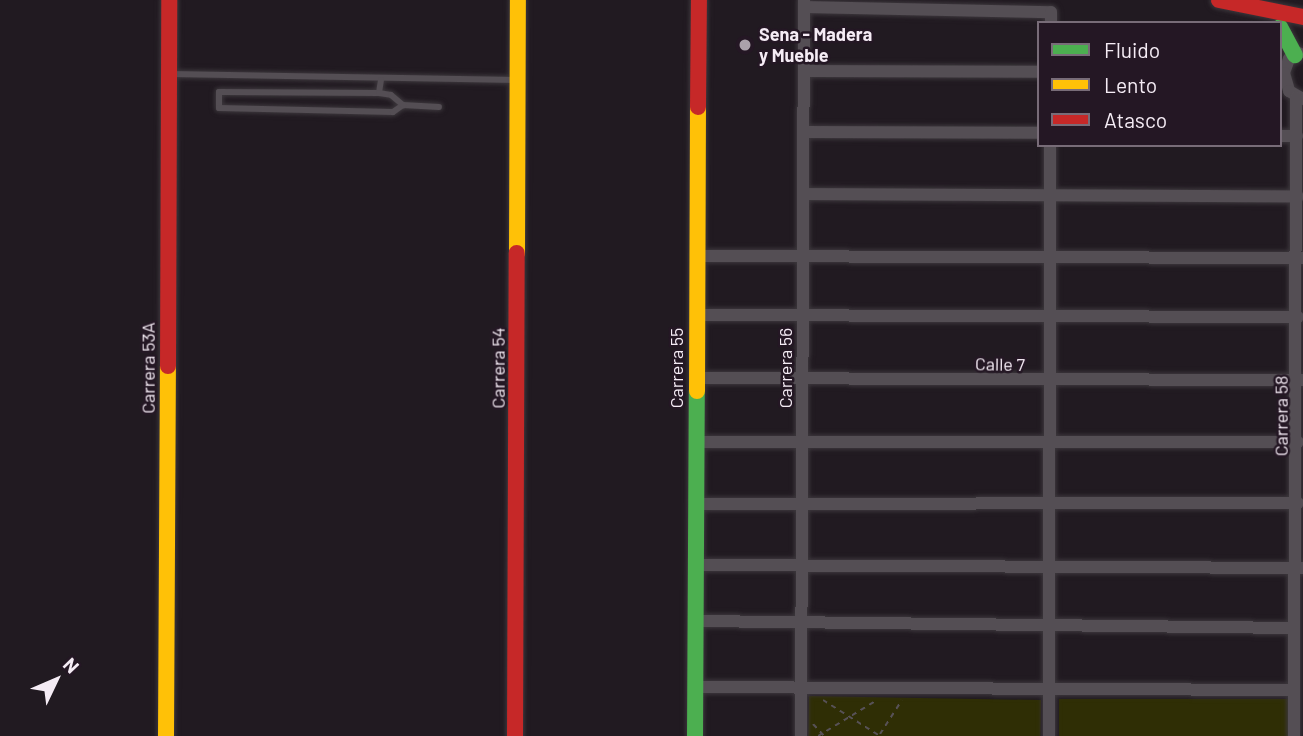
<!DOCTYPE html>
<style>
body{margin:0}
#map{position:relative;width:1303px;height:736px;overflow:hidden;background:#211a21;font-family:Barlow,sans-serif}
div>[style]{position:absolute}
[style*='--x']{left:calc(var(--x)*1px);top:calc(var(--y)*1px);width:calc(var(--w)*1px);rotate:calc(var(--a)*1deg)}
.green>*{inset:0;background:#2f2e05;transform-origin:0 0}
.path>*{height:2px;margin-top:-1px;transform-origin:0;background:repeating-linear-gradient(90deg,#575157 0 5px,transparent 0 10px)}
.roads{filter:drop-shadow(0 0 2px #3c373c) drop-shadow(0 0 2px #3c373c)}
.lane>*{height:6px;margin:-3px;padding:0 3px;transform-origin:3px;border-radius:3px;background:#544e54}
.street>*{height:12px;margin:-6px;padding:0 6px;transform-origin:6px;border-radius:6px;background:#544e54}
.fast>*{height:16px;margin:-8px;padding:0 8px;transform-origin:8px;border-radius:8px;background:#4caf50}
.slow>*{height:16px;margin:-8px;padding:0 8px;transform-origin:8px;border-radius:8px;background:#ffc107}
.jam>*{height:16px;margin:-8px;padding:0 8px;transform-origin:8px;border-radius:8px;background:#c62828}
.dots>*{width:19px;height:19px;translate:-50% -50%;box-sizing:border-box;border:4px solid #241724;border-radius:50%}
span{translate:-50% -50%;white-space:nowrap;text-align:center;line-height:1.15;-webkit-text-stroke:5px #241724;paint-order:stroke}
.poi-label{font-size:18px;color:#f5ecf5;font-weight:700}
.left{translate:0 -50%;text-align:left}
.street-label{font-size:18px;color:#f5ecf5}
.legend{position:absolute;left:1037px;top:21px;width:245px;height:126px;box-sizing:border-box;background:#241724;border:2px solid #786c78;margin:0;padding:9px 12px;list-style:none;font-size:21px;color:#f5ecf5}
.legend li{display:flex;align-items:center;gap:14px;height:35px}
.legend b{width:35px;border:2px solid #786c78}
.north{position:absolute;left:21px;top:645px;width:70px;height:70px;-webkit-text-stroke:5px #241724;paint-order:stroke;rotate:46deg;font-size:19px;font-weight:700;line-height:28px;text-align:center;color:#f5ecf5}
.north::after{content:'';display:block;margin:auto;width:24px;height:32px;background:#f5ecf5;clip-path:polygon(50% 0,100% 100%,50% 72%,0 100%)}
</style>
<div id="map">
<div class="green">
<div style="left:809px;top:696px;width:232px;height:40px;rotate:1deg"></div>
<div style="left:1059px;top:699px;width:229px;height:37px"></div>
</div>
<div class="path">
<div style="--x:823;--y:700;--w:67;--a:32.3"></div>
<div style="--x:813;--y:724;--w:16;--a:47"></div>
<div style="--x:880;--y:734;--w:40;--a:-57.1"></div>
<div style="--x:818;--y:736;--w:69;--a:-31.4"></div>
</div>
<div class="roads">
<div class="lane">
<div style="--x:171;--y:74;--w:346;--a:1"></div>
<div style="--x:381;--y:80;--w:13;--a:99"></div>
<div style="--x:379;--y:93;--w:160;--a:-179.6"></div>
<div style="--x:219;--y:92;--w:16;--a:90"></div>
<div style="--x:219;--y:108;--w:174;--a:1.3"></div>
<div style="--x:393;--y:112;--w:12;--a:-35"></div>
<div style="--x:403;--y:105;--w:36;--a:3"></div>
<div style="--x:379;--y:93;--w:12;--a:9"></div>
<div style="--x:391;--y:95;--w:16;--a:40"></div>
</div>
<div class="street">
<div style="--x:804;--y:7;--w:247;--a:1.2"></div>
<div style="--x:1051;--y:12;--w:11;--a:90"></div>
<div style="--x:1299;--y:53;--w:12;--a:149"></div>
<div style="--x:1289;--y:59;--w:15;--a:110"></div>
<div style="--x:1284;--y:73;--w:19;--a:74"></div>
<div style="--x:1289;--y:91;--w:16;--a:30"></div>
<div style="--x:804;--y:71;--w:235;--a:0.2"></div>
<div style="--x:803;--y:132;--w:236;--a:0.2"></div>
<div style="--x:1280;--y:136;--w:17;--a:0"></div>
<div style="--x:803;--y:194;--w:495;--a:0.3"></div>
<div style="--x:696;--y:256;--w:607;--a:0.19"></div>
<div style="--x:696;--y:315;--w:602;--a:0.19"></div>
<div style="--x:696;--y:378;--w:607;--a:0.19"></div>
<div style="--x:695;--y:442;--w:603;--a:0"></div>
<div style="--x:695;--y:504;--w:603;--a:-0.1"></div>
<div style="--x:696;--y:565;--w:607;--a:0.28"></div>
<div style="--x:696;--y:621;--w:597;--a:0.67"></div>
<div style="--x:695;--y:687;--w:599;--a:0.29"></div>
<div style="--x:801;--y:736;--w:736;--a:-89.77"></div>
<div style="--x:1049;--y:736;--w:591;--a:-89.9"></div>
<div style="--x:1294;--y:736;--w:639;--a:-89.82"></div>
</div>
<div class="fast">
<div style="--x:1280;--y:27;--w:32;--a:62"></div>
<div style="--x:695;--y:736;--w:345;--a:-89.7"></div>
</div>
<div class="slow">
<div style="--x:517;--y:253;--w:253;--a:-89.8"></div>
<div style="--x:697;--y:391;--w:284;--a:-89.8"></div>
<div style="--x:166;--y:736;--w:370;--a:-89.7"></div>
</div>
<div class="jam">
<div style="--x:1219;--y:0;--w:86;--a:11.4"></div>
<div style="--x:698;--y:107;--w:107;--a:-89.5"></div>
<div style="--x:168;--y:366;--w:366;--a:-89.8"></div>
<div style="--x:515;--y:736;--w:483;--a:-89.8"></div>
</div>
</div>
<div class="dots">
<div style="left:745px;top:45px;background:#aba2ab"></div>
</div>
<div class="poi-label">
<span class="left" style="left:759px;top:45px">Sena - Madera<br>y Mueble</span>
</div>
<div class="street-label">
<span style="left:1000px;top:364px;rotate:1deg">Calle 7</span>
<span style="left:148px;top:368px;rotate:-90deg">Carrera 53A</span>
<span style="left:498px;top:368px;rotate:-90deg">Carrera 54</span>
<span style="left:676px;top:368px;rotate:-90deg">Carrera 55</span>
<span style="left:785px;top:368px;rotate:-90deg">Carrera 56</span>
<span style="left:1281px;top:416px;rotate:-90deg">Carrera 58</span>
</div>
<ul class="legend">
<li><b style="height:9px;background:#4caf50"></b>Fluido</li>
<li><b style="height:9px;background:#ffc107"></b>Lento</li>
<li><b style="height:9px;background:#c62828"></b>Atasco</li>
</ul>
<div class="north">N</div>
</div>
